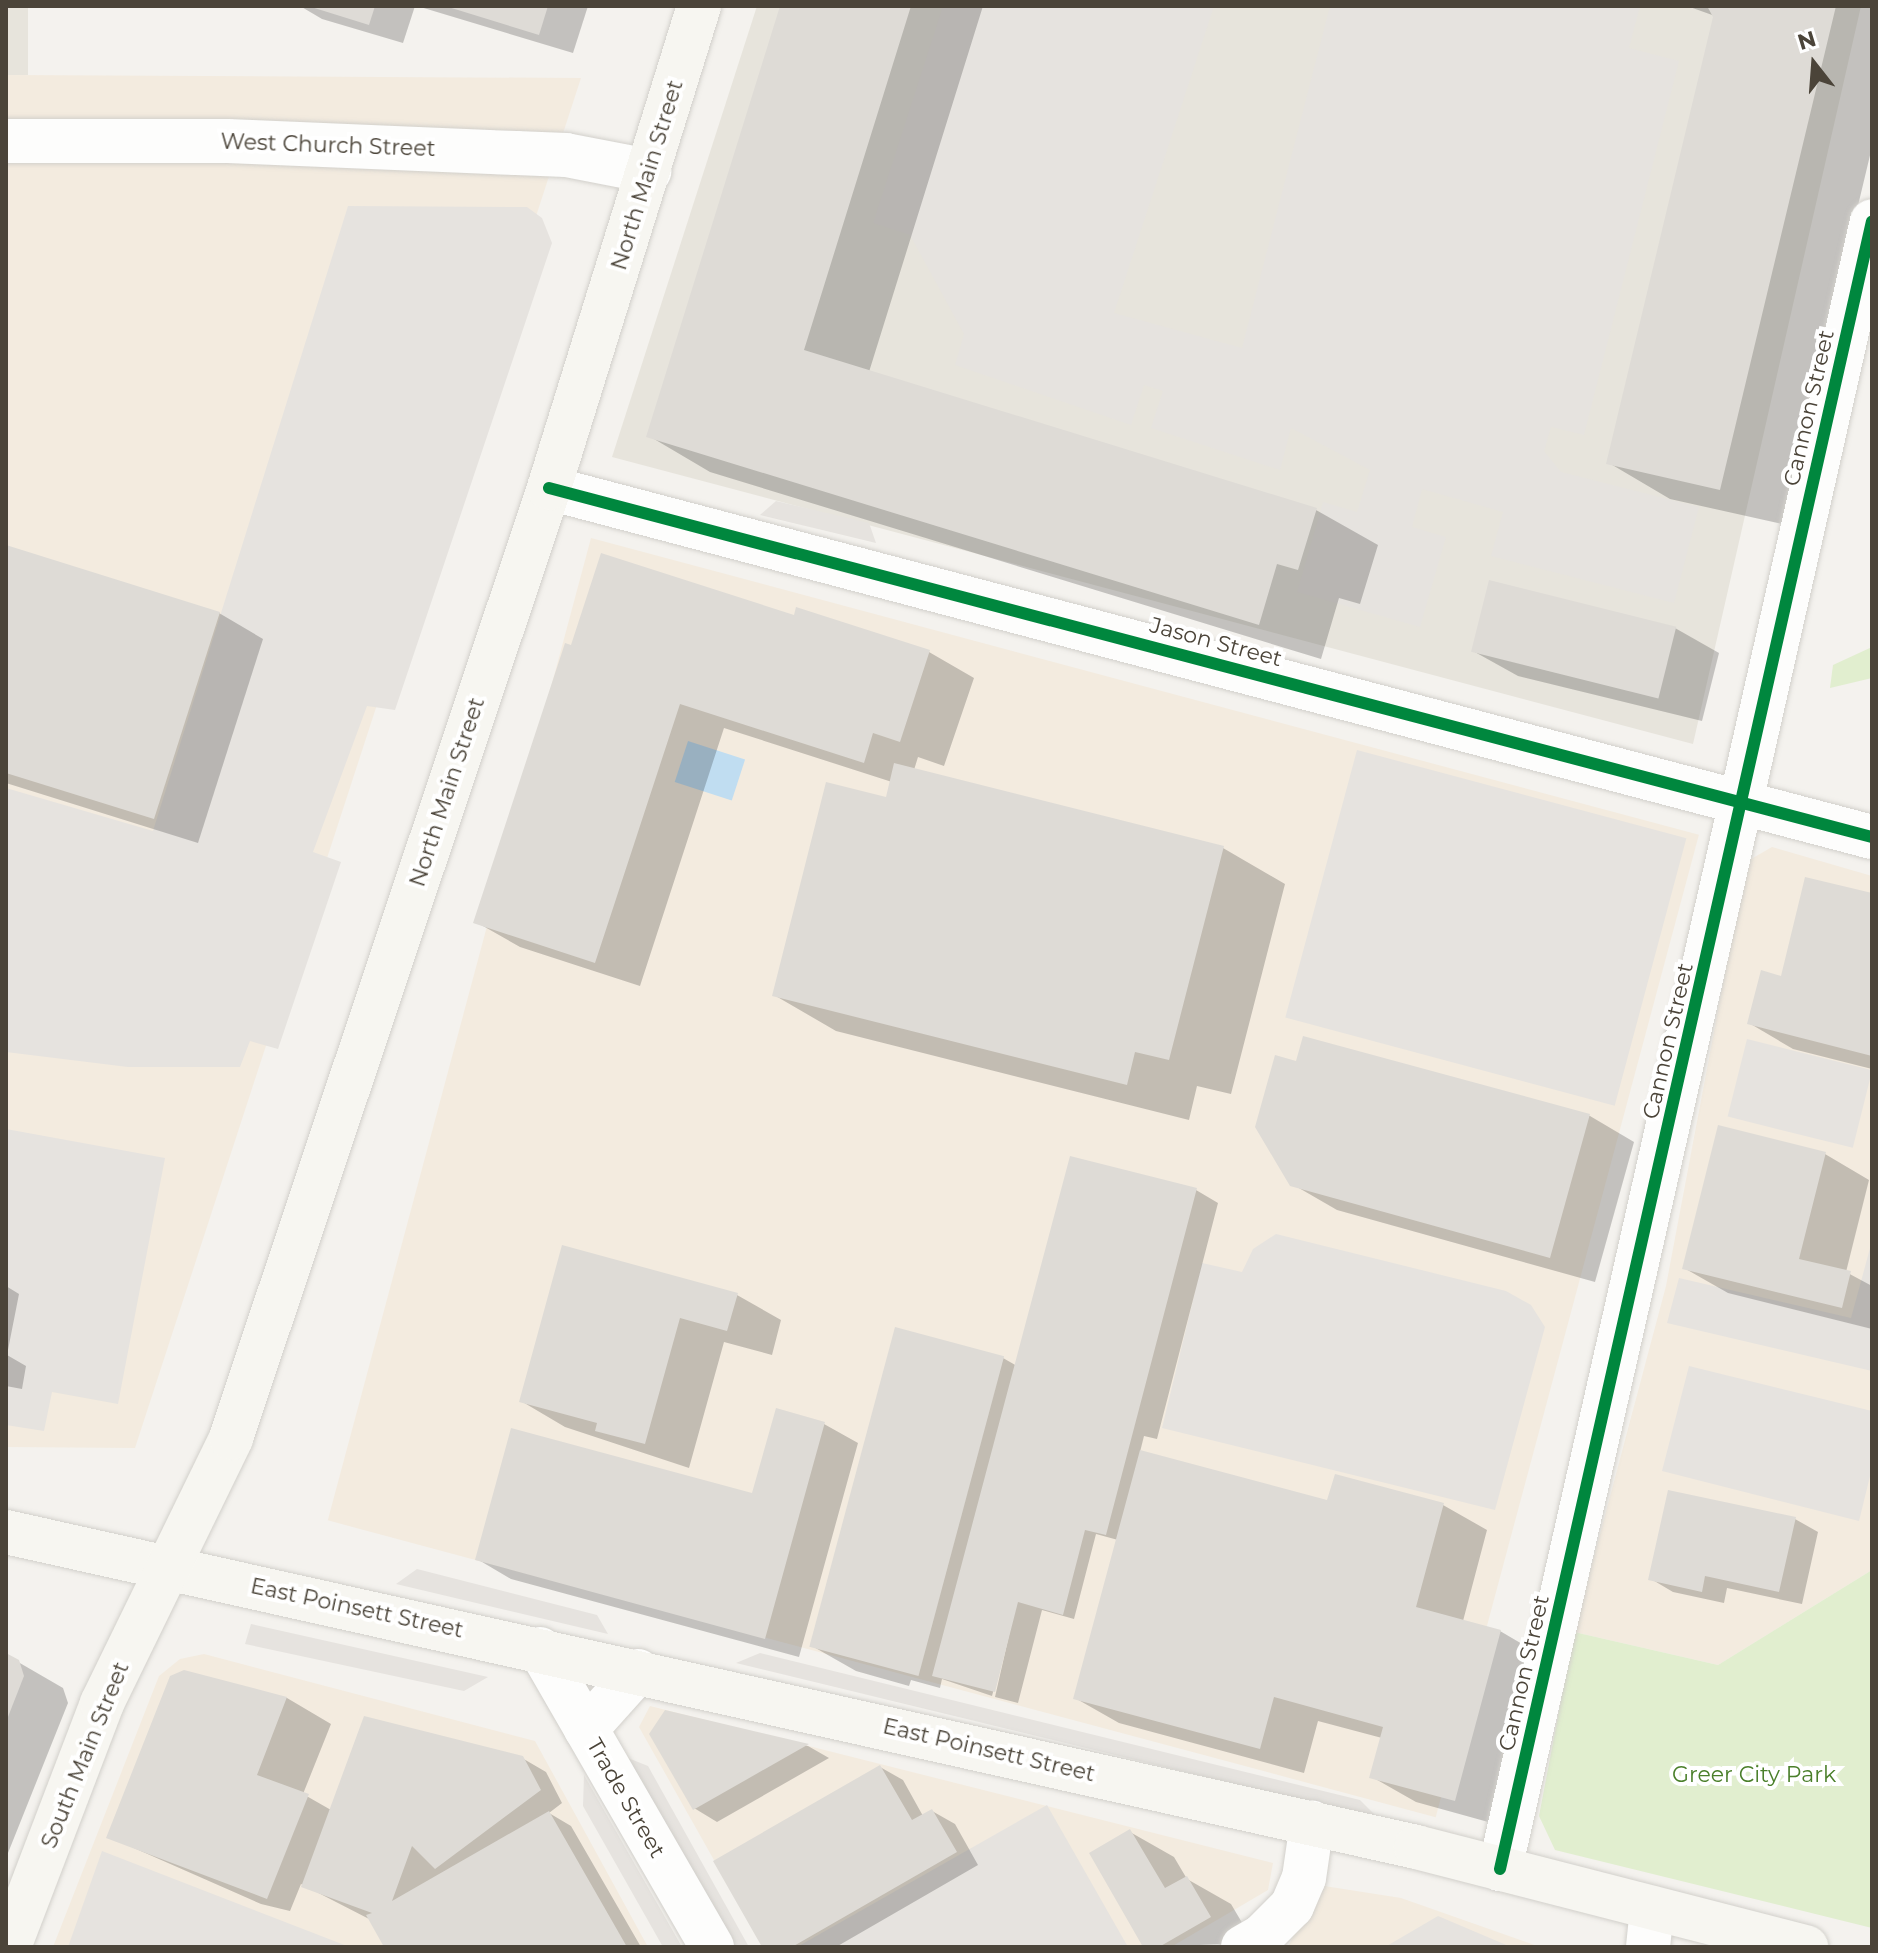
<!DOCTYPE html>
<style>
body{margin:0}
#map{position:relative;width:1878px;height:1953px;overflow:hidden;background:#f4f2ee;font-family:Montserrat,sans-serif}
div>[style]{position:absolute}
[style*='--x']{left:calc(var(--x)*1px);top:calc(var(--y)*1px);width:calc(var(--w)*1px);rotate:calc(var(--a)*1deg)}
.residential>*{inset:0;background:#e7e4dc;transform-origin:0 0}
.commercial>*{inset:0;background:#f3ebdf;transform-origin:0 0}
.green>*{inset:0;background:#e1eecf}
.parking>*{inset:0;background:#e6e3df;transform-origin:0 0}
.water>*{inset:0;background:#c0ddf1;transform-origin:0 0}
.shadow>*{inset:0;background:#0003}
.building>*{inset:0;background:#dedbd6;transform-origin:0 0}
.roads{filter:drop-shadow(0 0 2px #d2d0cb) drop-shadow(0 0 2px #d2d0cb)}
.street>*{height:44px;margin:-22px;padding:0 22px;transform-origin:22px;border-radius:22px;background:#fdfdfc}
.secondary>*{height:44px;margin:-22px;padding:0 22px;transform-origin:22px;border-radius:22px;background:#f7f6f1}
.cycleway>*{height:12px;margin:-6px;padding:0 6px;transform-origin:6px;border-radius:6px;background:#00873e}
span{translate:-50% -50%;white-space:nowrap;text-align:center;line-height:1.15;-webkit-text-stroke:8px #fff;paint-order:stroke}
.street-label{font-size:22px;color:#4b4439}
.park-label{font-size:22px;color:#4a7f2a}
.frame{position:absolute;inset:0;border:8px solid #4b4439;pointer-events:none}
.north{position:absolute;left:1774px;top:24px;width:80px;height:80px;-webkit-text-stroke:6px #fff;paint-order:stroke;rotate:343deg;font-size:22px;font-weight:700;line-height:32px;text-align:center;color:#4b4439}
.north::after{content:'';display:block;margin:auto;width:28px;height:36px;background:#4b4439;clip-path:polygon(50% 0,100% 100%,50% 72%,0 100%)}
</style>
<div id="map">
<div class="residential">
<div style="left:6px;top:6px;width:22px;height:69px"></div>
<div style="clip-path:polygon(757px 6px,1861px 6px,1693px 744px,612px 457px)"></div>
</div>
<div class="commercial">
<div style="clip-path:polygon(6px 75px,581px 78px,135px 1448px,6px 1447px)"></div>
<div style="left:591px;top:538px;width:1147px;height:1017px;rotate:15deg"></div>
<div style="clip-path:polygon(1772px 847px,1872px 876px,1872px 1570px,1718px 1665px,1574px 1632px,1666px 1286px,1746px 862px)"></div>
<div style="clip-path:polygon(204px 1654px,535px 1741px,648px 1947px,53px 1947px,159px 1676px,180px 1659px)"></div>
<div style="clip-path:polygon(650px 1706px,1273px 1863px,1268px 1890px,1171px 1947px,763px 1947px,639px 1727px)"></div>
<div style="clip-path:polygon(1318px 1885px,1401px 1898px,1540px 1947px,1288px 1947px)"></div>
</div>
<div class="green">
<div style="clip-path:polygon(1872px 647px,1872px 678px,1830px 688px,1833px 665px)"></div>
<div style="clip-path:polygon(1872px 1570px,1872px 1928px,1555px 1850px,1539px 1816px,1574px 1632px,1718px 1665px)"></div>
</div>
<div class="parking">
<div style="clip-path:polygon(943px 6px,1214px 6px,1114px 313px,1242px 348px,1330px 6px,1640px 6px,1629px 48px,1679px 61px,1584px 435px,1551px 427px,1544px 451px,1561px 472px,1699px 507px,1674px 603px,1491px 556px,1503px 512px,1422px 489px,1412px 527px,1446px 537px,1420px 627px,1297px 592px,1323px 502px,1357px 512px,1370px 470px,1291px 428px,1280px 470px,1151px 428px,1163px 391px,1144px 385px,1131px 425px,955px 365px,964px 334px,910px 235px,873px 223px)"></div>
<div style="clip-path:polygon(348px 206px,527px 207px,542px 218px,552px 243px,395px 710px,367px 706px,313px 852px,341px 862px,278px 1049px,250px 1041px,240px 1067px,128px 1067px,6px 1052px,6px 788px,153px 831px)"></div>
<div style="clip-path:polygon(776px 501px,869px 523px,876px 543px,760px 515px)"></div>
<div style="left:1357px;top:750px;width:341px;height:277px;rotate:15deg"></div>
<div style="left:1747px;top:1039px;width:129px;height:80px;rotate:14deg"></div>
<div style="clip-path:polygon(6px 1129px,165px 1158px,118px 1404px,52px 1392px,44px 1431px,6px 1425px)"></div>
<div style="clip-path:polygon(1276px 1234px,1506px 1291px,1531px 1305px,1545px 1327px,1495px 1510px,1162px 1428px,1202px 1263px,1242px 1272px,1253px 1249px)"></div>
<div style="clip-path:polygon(1872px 1241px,1872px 1371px,1667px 1323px,1679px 1278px,1851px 1318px)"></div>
<div style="clip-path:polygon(1689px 1366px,1872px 1411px,1872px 1468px,1859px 1521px,1662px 1471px)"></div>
<div style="clip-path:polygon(417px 1569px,597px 1615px,608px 1634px,396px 1584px)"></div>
<div style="clip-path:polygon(251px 1624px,488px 1677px,464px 1691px,245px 1644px)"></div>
<div style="clip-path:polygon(760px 1653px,1360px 1800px,1379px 1819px,736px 1663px)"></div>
<div style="clip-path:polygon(623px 1756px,648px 1766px,749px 1947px,732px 1947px)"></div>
<div style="clip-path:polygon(584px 1775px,682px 1947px,663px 1947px,583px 1806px)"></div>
<div style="clip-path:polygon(1047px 1805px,1128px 1947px,797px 1947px)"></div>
<div style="clip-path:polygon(102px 1851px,347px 1946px,68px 1947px)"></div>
<div style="clip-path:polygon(1438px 1916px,1511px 1947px,1385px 1947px)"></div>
</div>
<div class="water">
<div style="left:688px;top:741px;width:60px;height:43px;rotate:18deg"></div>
</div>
<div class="shadow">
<div style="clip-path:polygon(300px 6px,415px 6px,403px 43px,322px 19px)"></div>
<div style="clip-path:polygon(417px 6px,588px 6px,573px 53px)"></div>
<div style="clip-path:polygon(782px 6px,983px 6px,869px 372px,1316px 510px,1378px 545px,1360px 604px,1339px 598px,1321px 659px,710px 472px,649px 436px)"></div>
<div style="clip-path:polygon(1687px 6px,1872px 6px,1872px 147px,1782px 524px,1670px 499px,1609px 463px,1715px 16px)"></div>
<div style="clip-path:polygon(6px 547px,219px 613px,263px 639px,198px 843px,6px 783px)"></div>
<div style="clip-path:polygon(798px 609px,929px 652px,974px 678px,944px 766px,918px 757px,914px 770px,1223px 848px,1285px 884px,1231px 1094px,1197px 1086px,1189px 1120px,836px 1031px,774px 995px,888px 800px,892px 782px,724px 728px,640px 986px,520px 947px,476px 922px,572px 647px,796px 617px)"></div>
<div style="clip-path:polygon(1675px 628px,1719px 653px,1702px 721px,1518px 676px,1473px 651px)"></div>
<div style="clip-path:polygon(1872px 895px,1872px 1069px,1793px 1049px,1749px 1023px,1783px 979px)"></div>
<div style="clip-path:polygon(1305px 1038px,1590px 1116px,1634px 1142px,1595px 1282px,1337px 1210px,1292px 1184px,1298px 1064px)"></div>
<div style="clip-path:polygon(1825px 1154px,1869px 1180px,1846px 1272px,1872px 1286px,1872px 1329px,1728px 1293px,1684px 1268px)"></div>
<div style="clip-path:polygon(1196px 1190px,1218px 1203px,1157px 1439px,1144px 1436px,1140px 1452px,1329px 1502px,1443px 1505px,1487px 1530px,1463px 1621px,1500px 1631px,1544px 1657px,1499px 1825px,1416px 1802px,1372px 1777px,1382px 1738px,1318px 1721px,1304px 1773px,1119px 1723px,1075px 1698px,1118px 1540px,1096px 1534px,1074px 1619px,1042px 1610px,1018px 1703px,995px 1697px,1017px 1600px,992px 1696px,942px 1679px,940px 1688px,911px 1680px,909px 1686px,856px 1671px,812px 1646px,1003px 1358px,1017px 1366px)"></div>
<div style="clip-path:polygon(564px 1247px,737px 1295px,781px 1320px,772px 1355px,724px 1342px,689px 1468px,565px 1427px,521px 1401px)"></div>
<div style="clip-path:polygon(6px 1286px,19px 1294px,7px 1355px,26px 1366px,22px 1389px,6px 1386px)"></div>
<div style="clip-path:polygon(824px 1424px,858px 1443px,799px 1657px,511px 1579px,477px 1559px,754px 1496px)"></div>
<div style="clip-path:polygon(1795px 1519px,1818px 1532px,1802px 1604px,1727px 1588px,1724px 1603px,1673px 1592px,1651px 1579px)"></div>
<div style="clip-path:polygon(6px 1655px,63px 1688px,68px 1703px,6px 1858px)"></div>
<div style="clip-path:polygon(185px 1672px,287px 1698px,331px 1724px,303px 1794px,331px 1810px,522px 1758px,546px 1772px,562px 1803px,549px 1813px,571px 1826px,641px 1947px,387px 1947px,371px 1920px,301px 1884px,290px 1911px,261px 1904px,109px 1837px)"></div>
<div style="clip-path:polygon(666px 1713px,808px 1746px,829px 1758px,717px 1822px,694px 1808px)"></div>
<div style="clip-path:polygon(880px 1767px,903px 1780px,923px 1816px,932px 1811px,955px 1824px,978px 1865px,836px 1947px,765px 1947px)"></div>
<div style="clip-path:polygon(1130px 1832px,1174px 1857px,1187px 1879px,1231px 1904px,1254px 1943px,1145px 1947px)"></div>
</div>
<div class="building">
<div style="clip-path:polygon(308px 6px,375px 6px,369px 25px)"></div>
<div style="clip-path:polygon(445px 6px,548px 6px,539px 35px)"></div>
<div style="clip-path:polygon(780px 6px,911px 6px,804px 350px,1317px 508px,1298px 570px,1277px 564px,1259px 625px,646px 437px)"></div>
<div style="clip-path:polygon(1707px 6px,1836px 6px,1720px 490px,1606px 464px,1713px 17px)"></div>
<div style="clip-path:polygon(6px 545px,220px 612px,154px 819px,6px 773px)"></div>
<div style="clip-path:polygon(601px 553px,794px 615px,796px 607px,930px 650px,900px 742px,873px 733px,864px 763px,680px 704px,595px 963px,473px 923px,565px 643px,571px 645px)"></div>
<div style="left:1489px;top:580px;width:193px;height:74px;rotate:14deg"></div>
<div style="clip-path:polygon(894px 763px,1224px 846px,1169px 1060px,1135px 1052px,1127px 1085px,772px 996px,826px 782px,886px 797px)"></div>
<div style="clip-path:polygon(1805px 877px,1872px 893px,1872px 1056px,1747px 1024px,1761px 970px,1781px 976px)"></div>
<div style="clip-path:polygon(1303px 1036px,1590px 1114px,1550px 1258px,1290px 1186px,1255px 1127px,1275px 1055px,1296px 1061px)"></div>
<div style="clip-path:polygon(1718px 1125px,1826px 1152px,1799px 1259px,1851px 1271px,1842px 1308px,1682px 1269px)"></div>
<div style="clip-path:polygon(1070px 1156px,1197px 1188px,1106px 1535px,1085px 1530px,1063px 1615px,1018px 1602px,995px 1692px,932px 1676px)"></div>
<div style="clip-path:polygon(562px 1245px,738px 1293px,727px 1331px,680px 1318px,645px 1444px,595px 1431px,597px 1423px,519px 1402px)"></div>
<div style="left:895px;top:1327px;width:113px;height:331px;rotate:15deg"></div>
<div style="clip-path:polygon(776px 1408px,825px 1422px,765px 1639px,475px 1560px,511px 1428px,752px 1493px)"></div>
<div style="clip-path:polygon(1140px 1450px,1327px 1500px,1335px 1474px,1444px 1503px,1416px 1607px,1501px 1630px,1455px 1801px,1369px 1778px,1383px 1727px,1274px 1697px,1260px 1749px,1073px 1699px)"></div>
<div style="clip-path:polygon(1668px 1490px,1796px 1517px,1779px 1592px,1705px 1576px,1702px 1592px,1648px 1580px)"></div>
<div style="clip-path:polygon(6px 1653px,19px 1660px,24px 1676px,6px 1722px)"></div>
<div style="clip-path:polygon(184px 1670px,287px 1697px,257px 1775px,309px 1794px,267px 1899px,106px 1838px,170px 1676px)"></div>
<div style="clip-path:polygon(665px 1710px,809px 1744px,693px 1810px,649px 1734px)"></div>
<div style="clip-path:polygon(364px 1716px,523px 1756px,541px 1790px,435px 1869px,412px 1846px,392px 1901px,549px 1811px,627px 1947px,384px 1947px,366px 1915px,372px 1913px,301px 1887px)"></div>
<div style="clip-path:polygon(880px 1765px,912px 1820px,932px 1809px,957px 1852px,792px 1947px,762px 1947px,713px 1861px)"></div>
<div style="clip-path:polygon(1130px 1829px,1165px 1888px,1187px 1876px,1211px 1917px,1159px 1947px,1143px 1947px,1089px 1853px)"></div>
</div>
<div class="roads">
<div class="street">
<div style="--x:6;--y:141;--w:222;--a:0"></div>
<div style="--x:228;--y:141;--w:288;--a:2.4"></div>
<div style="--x:516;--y:153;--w:50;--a:2.3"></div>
<div style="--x:566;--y:155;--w:85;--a:10.9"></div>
<div style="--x:549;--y:488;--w:1368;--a:14.78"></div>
<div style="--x:540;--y:1649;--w:344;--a:60"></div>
<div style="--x:586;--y:1729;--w:78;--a:-48.1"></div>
<div style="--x:1500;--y:1869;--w:1689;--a:-77.28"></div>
<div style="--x:1243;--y:1947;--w:22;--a:-30"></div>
<div style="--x:1262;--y:1936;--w:42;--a:-45"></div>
<div style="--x:1292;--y:1906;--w:30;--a:-67"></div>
<div style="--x:1304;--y:1878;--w:56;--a:-81.7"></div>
<div style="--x:1648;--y:1947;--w:39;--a:-84"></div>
</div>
<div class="secondary">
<div style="--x:6;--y:1532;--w:1445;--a:12.59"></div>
<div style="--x:1416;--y:1847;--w:403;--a:14.4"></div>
<div style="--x:9;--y:1947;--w:261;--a:-69.1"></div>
<div style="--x:102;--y:1703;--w:295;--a:-64"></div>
<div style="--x:231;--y:1438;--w:1002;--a:-71.49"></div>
<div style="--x:549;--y:488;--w:505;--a:-72.71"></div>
</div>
</div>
<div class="cycleway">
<div style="--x:549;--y:488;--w:1368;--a:14.78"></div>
<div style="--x:1500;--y:1869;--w:1689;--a:-77.28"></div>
</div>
<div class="street-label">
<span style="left:328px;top:145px;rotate:2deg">West Church Street</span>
<span style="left:647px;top:175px;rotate:-73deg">North Main Street</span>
<span style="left:1809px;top:408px;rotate:-77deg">Cannon Street</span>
<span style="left:1216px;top:642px;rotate:15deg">Jason Street</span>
<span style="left:447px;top:792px;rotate:-72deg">North Main Street</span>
<span style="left:1668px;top:1041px;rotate:-77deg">Cannon Street</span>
<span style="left:357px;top:1608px;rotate:12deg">East Poinsett Street</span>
<span style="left:1524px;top:1673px;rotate:-77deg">Cannon Street</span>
<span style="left:989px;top:1750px;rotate:13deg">East Poinsett Street</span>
<span style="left:85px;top:1755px;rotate:-68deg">South Main Street</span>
<span style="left:626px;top:1798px;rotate:60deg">Trade Street</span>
</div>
<div class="park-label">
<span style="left:1754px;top:1775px">Greer City Park</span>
</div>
<div class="frame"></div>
<div class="north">N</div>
</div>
